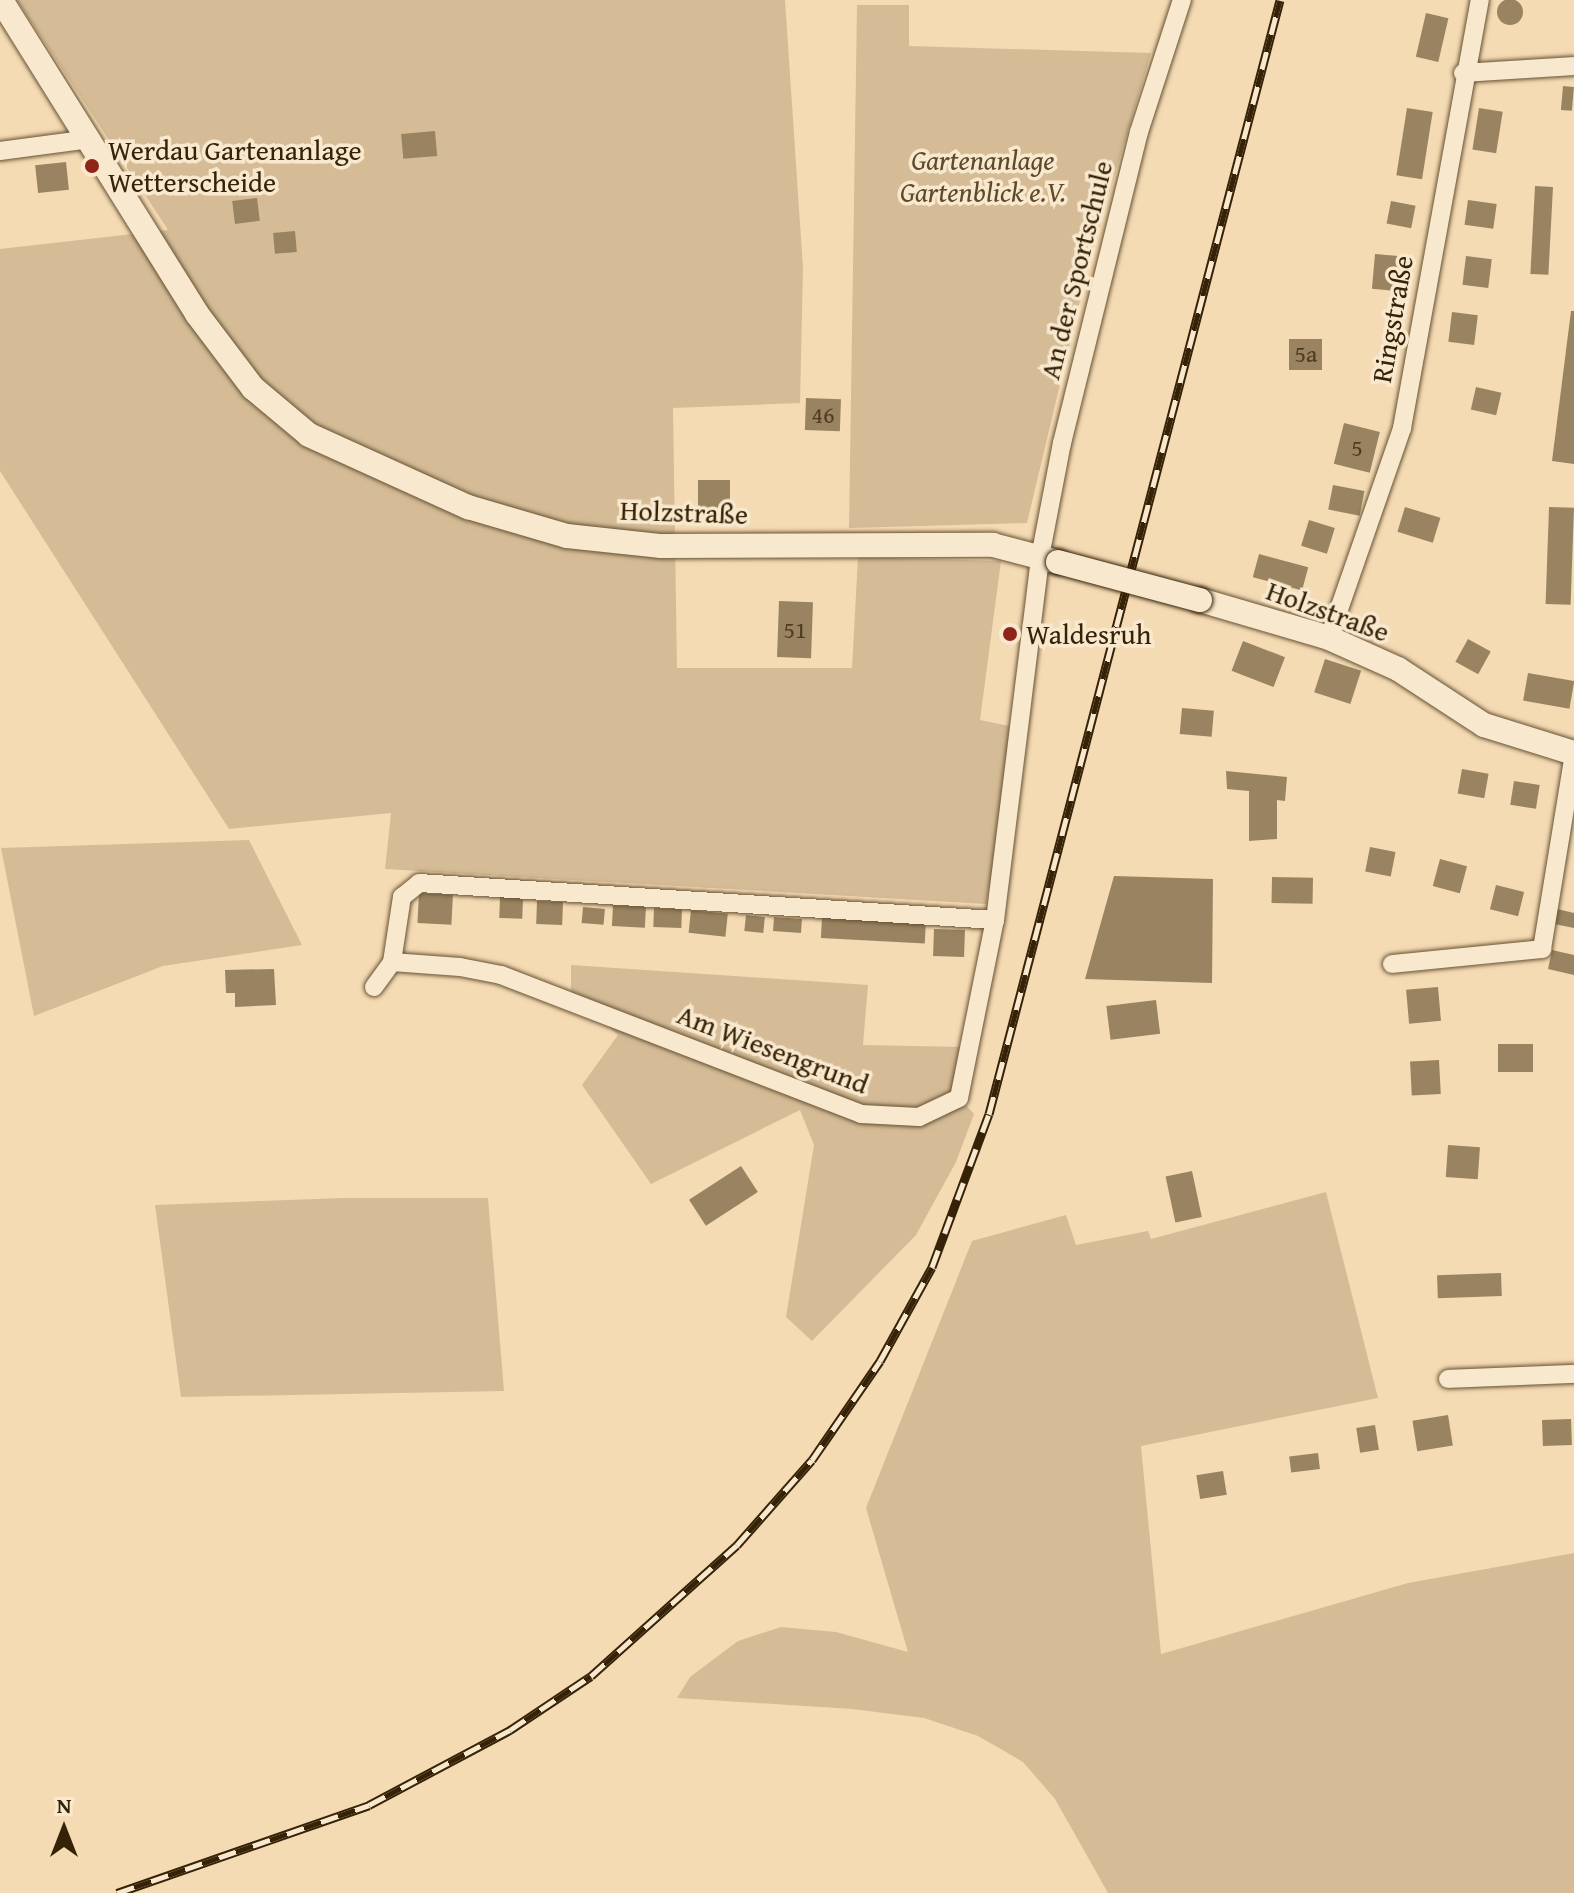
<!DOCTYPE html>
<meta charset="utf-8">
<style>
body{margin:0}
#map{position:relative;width:1574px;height:1893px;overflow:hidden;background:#f5dbb4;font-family:"Gentium Book Plus",serif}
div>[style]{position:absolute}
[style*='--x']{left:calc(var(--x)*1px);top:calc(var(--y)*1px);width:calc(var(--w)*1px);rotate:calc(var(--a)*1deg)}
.green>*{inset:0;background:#d5bc97}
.building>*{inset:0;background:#998361;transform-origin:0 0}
.round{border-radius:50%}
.roads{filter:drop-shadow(0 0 2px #665132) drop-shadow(0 0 2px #665132)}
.street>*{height:18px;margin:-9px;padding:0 9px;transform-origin:9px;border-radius:9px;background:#f8e8ce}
.secondary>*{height:24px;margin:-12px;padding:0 12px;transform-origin:12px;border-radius:12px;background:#f8e8ce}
.rail>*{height:9px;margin-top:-4.5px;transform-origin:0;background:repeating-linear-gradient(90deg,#f8e8ce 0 18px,#362307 0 36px);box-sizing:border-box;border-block:2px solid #362307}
.bridges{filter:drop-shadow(0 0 2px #362307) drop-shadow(0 0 2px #362307)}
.secondary-bridge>*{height:24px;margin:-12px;padding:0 12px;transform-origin:12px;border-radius:12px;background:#f8e8ce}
.dots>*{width:22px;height:22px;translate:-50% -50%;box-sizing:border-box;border:4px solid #f8e8ce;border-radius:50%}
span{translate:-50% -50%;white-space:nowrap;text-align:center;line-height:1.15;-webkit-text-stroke:7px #f8e8ce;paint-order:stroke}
.number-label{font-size:24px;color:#4f3b1e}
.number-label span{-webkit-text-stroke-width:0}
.poi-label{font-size:28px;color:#362307}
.left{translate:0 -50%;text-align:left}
.park-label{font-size:28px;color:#5e492b;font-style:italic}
.street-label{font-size:28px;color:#362307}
.north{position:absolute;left:24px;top:1789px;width:80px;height:80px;-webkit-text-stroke:6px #f8e8ce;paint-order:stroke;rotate:0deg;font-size:22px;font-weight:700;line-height:32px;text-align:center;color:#362307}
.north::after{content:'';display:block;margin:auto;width:28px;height:36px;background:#362307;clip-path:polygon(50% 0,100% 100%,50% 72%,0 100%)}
</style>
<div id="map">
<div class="green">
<div style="clip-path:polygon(17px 0,785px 0,803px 268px,800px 403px,673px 408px,677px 668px,852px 668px,858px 557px,1001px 561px,980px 720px,1019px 728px,986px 904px,385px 869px,391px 813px,229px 829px,0 471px,0 249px,168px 230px)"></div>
<div style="clip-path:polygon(857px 5px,909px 5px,909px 46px,1151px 53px,1090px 258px,1027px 523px,849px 528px)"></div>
<div style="clip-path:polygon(249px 840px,302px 945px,163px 966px,34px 1016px,1px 848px)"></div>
<div style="clip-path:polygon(571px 965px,868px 985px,863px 1045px,965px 1047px,952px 1090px,974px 1114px,956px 1162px,916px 1235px,812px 1341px,786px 1317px,814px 1145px,800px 1110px,651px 1184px,582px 1085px,618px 1035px,571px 994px)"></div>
<div style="clip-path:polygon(1326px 1192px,1378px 1398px,1141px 1446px,1161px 1654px,1408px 1583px,1574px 1553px,1574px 1893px,1108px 1893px,1055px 1799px,1023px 1762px,978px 1736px,924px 1718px,852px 1709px,677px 1698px,690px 1677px,738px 1641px,781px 1627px,836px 1632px,908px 1652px,866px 1508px,972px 1241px,1066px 1215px,1076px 1245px,1148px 1231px,1151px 1239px)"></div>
<div style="clip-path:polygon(344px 1198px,488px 1198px,504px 1391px,181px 1397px,155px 1205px)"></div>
</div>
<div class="building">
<div class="round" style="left:1497px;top:-1px;width:26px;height:26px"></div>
<div style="left:1426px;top:13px;width:23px;height:45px;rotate:13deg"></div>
<div style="left:1563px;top:86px;width:11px;height:24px;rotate:5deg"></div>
<div style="left:1407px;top:108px;width:26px;height:68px;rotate:9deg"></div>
<div style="left:1479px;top:108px;width:24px;height:42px;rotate:9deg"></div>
<div style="left:435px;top:131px;width:25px;height:34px;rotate:85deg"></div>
<div style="left:66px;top:162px;width:28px;height:31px;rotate:84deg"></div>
<div style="left:1535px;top:186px;width:18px;height:88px;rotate:3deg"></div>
<div style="left:257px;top:198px;width:23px;height:25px;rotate:83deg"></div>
<div style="left:1468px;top:200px;width:29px;height:25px;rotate:8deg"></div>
<div style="left:1391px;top:201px;width:25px;height:23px;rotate:11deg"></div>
<div style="left:295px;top:231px;width:21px;height:22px;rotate:85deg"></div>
<div style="left:1375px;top:254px;width:35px;height:35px;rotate:5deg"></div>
<div style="left:1466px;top:256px;width:26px;height:29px;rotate:7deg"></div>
<div style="clip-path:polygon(1571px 311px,1574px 311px,1574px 464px,1552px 461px)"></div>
<div style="left:1452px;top:312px;width:26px;height:30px;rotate:7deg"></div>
<div style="left:1289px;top:339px;width:33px;height:31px"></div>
<div style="left:1476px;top:387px;width:26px;height:23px;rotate:13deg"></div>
<div style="left:806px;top:398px;width:35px;height:32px;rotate:2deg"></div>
<div style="left:1344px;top:423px;width:37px;height:42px;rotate:14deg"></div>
<div style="left:698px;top:480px;width:32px;height:29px"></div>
<div style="left:1333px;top:485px;width:32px;height:25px;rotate:11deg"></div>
<div style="left:1405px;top:507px;width:37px;height:26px;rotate:17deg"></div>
<div style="left:1549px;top:507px;width:25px;height:97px;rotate:2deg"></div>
<div style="left:1309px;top:520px;width:27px;height:27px;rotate:17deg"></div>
<div style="left:1259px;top:554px;width:51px;height:24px;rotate:15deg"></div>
<div style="left:779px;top:601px;width:34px;height:56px;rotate:2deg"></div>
<div style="left:1468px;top:639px;width:26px;height:26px;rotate:29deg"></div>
<div style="left:1243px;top:641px;width:45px;height:32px;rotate:21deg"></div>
<div style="left:1325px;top:659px;width:38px;height:35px;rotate:18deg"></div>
<div style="left:1528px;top:673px;width:47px;height:28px;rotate:10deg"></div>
<div style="left:1182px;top:708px;width:32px;height:26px;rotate:5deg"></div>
<div style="left:1462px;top:769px;width:27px;height:25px;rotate:10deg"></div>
<div style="clip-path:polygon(1226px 771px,1287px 777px,1285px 801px,1277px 800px,1277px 839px,1249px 841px,1249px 791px,1227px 789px)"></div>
<div style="left:1514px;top:781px;width:26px;height:24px;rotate:9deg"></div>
<div style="left:1370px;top:847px;width:26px;height:25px;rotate:11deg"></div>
<div style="left:1440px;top:859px;width:28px;height:28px;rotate:15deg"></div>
<div style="clip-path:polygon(1114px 876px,1213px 879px,1212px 983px,1085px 979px)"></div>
<div style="left:1272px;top:877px;width:41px;height:26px;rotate:1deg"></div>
<div style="left:1496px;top:885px;width:29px;height:25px;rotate:14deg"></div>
<div style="left:419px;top:893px;width:34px;height:30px;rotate:3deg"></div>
<div style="left:500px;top:897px;width:23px;height:21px;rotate:2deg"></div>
<div style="left:537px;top:901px;width:26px;height:23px;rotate:2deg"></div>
<div style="left:613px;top:905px;width:33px;height:21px;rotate:3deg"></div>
<div style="left:583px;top:907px;width:22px;height:16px;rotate:5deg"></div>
<div style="left:654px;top:908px;width:28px;height:19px;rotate:2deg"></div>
<div style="clip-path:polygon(1557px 909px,1574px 913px,1574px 928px,1554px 924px)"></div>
<div style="left:691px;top:910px;width:37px;height:23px;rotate:6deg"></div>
<div style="left:746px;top:915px;width:19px;height:16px;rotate:6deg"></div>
<div style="left:774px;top:917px;width:28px;height:14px;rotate:4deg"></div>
<div style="left:822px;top:917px;width:104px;height:21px;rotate:3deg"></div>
<div style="left:934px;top:929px;width:31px;height:27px;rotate:2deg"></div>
<div style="clip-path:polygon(1552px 950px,1574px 955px,1574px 975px,1548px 969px)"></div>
<div style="clip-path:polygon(274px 969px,276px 1005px,235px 1007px,235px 993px,226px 993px,225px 970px)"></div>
<div style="left:1438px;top:987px;width:34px;height:32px;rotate:85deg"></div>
<div style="left:1156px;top:1000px;width:34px;height:50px;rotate:83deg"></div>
<div style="left:1498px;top:1044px;width:35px;height:28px"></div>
<div style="left:1439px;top:1060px;width:34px;height:29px;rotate:87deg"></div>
<div style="left:1448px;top:1145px;width:32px;height:32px;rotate:4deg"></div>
<div style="left:741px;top:1166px;width:31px;height:62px;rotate:57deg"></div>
<div style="left:1192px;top:1171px;width:47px;height:27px;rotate:78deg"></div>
<div style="left:1501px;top:1273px;width:23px;height:64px;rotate:88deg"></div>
<div style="left:1448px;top:1415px;width:31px;height:36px;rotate:81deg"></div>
<div style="left:1571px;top:1419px;width:26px;height:29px;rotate:88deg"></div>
<div style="left:1375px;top:1425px;width:25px;height:19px;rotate:81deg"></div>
<div style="left:1318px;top:1453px;width:16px;height:29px;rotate:83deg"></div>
<div style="left:1223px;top:1471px;width:24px;height:27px;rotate:81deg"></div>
</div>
<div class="roads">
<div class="street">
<div style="--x:1463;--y:73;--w:111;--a:-3.6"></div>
<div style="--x:0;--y:151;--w:91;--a:-7.6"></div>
<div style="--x:1329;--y:638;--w:222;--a:-70.8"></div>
<div style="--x:1402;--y:428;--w:435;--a:-79.7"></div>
<div style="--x:392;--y:962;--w:66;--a:-81.3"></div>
<div style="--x:402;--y:897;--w:22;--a:-39"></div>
<div style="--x:419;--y:883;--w:577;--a:3.68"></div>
<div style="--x:1392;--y:964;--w:151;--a:-5.7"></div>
<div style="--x:1542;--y:949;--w:198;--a:-80.7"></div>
<div style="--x:374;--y:987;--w:31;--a:-54"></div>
<div style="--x:392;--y:962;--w:68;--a:4.2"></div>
<div style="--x:460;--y:967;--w:42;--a:11"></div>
<div style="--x:501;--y:975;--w:386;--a:21.1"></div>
<div style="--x:861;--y:1114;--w:58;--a:3"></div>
<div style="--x:919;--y:1117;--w:44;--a:-25.4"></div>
<div style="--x:959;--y:1098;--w:182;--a:-78.6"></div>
<div style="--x:995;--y:920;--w:366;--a:-82.9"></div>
<div style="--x:1040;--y:557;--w:116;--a:-79.1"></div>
<div style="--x:1062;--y:443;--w:320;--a:-76.1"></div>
<div style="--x:1139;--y:132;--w:139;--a:-72"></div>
<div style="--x:1448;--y:1379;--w:126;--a:-2.3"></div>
</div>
<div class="secondary">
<div style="--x:1;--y:0;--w:370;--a:58"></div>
<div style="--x:197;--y:314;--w:93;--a:52.9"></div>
<div style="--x:253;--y:388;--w:73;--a:40"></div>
<div style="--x:309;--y:435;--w:175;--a:24.4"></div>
<div style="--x:468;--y:507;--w:103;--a:16.3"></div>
<div style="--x:567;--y:536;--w:95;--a:6.1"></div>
<div style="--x:661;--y:546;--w:332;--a:-0.2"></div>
<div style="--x:993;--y:545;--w:67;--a:14.7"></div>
<div style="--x:1200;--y:600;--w:134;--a:16.4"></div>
<div style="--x:1329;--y:638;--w:76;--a:24.2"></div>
<div style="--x:1398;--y:669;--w:103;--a:33.1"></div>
<div style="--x:1484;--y:725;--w:94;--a:17.3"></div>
</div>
</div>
<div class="rail">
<div style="--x:117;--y:1893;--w:267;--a:-19.2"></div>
<div style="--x:369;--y:1805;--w:160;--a:-28"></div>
<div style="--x:510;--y:1730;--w:97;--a:-33.7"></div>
<div style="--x:591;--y:1676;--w:196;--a:-41.9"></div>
<div style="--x:737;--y:1545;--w:113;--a:-48.6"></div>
<div style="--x:812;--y:1460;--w:120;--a:-55.5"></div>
<div style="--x:880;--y:1361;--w:107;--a:-61"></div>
<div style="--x:932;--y:1267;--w:163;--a:-69.6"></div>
<div style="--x:989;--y:1114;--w:1151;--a:-75.36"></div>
</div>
<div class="bridges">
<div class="secondary-bridge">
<div style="--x:1058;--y:562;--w:147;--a:15"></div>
</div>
</div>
<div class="dots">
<div style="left:92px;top:166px;background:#8f2418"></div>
<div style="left:1010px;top:634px;background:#8f2418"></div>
</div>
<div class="number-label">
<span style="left:1306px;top:354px">5a</span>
<span style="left:823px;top:415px">46</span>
<span style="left:1357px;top:448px">5</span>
<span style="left:795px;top:630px">51</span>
</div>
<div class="poi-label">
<span class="left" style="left:108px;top:166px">Werdau Gartenanlage<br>Wetterscheide</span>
<span class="left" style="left:1026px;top:634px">Waldesruh</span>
</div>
<div class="park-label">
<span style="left:983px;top:176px">Gartenanlage<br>Gartenblick e.V.</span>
</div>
<div class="street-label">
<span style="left:1076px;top:270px;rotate:-76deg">An der Sportschule</span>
<span style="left:1392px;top:319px;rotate:-80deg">Ringstraße</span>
<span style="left:684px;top:512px;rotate:2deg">Holzstraße</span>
<span style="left:1328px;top:611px;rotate:20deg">Holzstraße</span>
<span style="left:773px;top:1049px;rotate:21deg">Am Wiesengrund</span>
</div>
<div class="north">N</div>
</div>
